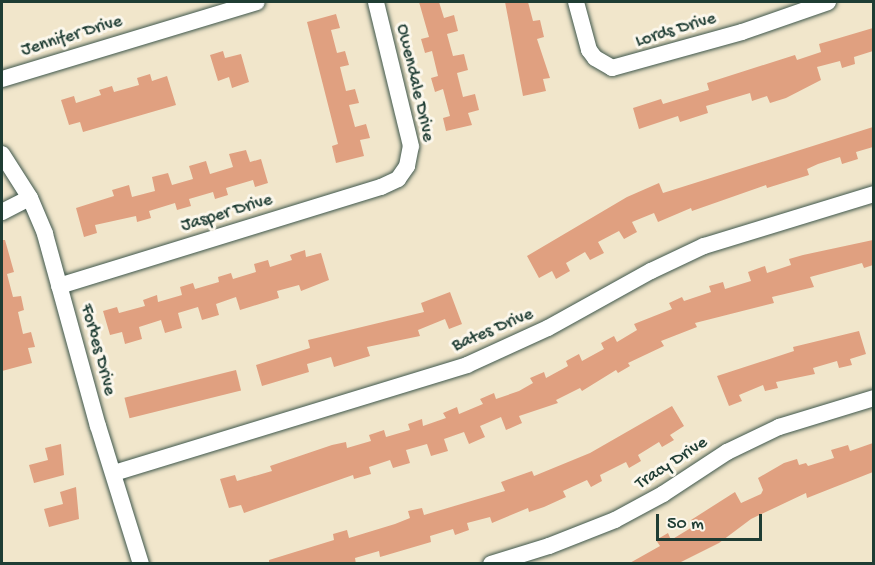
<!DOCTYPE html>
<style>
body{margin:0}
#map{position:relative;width:875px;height:565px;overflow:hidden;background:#f1e6cb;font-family:"Gochi Hand",sans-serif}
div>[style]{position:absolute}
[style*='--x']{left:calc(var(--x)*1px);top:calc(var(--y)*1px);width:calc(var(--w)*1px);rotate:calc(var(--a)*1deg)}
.building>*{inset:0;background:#e0a080;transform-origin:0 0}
.roads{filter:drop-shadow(0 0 2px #3e564b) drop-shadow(0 0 2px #3e564b)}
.minor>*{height:16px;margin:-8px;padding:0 8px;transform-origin:8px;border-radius:8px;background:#fff}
span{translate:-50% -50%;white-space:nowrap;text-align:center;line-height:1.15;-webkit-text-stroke:6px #fbf7ec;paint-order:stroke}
.street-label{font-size:18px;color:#1f3d34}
.frame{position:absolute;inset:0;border:3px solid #1f3d34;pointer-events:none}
.scale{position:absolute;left:656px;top:514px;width:106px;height:27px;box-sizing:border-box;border:3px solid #1f3d34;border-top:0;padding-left:8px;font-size:18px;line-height:21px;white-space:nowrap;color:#1f3d34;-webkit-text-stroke:4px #fbf7ec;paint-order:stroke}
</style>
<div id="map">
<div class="building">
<div style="clip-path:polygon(419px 2px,439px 2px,444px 18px,454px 15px,458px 31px,447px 34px,453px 56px,464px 54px,468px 70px,457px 73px,463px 97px,475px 94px,479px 110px,468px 113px,472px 125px,446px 131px,443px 118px,450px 116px,443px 89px,435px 92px,431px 78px,438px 76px,432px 51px,425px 53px,421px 39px,429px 37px)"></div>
<div style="clip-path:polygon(505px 2px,528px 2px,533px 21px,540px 20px,544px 37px,537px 39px,550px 78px,543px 79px,546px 91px,523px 96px)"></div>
<div style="clip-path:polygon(336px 14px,340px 28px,331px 30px,337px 53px,345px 51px,349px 65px,340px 67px,346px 91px,355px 89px,359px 103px,349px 105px,355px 127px,366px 124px,370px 138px,360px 140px,364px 156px,336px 163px,332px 146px,338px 144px,307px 22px)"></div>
<div style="clip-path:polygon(873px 28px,873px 51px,854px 57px,855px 64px,842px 68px,840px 61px,817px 67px,821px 80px,786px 98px,770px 103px,767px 96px,752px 101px,750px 93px,706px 106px,708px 113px,680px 122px,678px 116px,639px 129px,633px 108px,661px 99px,663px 104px,709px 90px,707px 83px,795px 55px,797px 60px,821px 52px,819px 44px)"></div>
<div style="clip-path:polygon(223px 51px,225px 58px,241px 54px,249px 82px,232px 88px,229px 77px,218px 81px,210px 55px)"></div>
<div style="clip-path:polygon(150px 74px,152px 81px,167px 76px,176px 105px,83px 132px,80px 122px,69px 125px,61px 100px,74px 96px,76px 103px,101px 95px,99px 90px,112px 86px,114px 92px,139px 85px,137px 78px)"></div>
<div style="clip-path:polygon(873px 127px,873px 147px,856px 152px,858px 159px,842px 164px,840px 157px,818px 164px,807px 169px,809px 175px,767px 188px,766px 185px,692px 211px,691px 208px,658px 222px,654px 213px,632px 222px,637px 232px,624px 239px,619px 231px,598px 242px,604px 253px,590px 260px,585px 252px,566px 263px,570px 271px,556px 279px,552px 271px,539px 278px,527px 256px,627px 197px,659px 183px,663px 193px)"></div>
<div style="clip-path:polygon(246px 150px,250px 162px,261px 159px,268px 183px,255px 187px,253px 180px,226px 188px,228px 195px,215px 199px,213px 192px,189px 199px,191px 206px,177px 210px,175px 203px,149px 211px,151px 218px,137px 222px,136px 216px,95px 225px,97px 233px,84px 237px,76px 208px,114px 196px,112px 190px,129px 185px,132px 197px,155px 191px,152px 177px,168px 173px,172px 185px,193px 179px,189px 166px,206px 161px,210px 174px,233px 167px,229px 154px)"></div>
<div style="clip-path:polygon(2px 240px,5px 240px,14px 272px,7px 274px,13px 297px,21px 296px,24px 310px,18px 312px,23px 334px,31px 332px,35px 347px,28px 348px,32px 363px,2px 371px)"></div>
<div style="clip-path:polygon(873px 240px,873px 265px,864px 268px,862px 263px,810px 277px,814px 287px,772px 297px,774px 303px,695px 323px,697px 327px,661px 341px,664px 346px,628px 363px,630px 366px,618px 373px,616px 370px,582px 391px,580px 388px,556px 400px,558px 403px,519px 416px,522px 423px,506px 430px,501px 417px,480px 426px,485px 437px,469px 444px,464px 432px,444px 439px,448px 451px,431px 456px,427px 444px,406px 450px,410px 463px,393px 468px,390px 460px,369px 467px,371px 474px,354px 479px,353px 475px,244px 513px,241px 505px,229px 508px,220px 479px,235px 475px,237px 481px,272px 471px,270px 466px,332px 445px,346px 442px,347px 448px,371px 441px,369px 435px,384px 430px,386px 437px,410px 430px,408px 424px,422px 419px,423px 426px,446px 418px,443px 413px,457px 407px,459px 414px,483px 404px,480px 399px,494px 393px,496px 399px,519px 391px,533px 383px,530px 378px,544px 372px,546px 378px,568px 366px,566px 361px,579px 354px,582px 361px,604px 349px,601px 343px,614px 336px,617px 342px,637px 330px,634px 324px,672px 309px,669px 303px,682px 297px,684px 301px,711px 292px,709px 286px,723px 282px,725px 289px,751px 281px,748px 272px,765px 266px,767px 273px,791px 265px,789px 259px,803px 255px)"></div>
<div style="clip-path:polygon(305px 250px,306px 257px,321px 253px,329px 280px,301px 291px,299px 285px,277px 291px,279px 298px,240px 310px,236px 297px,216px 304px,219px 315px,202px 320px,198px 307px,178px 313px,182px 328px,165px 333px,161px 320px,139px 327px,142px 339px,125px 344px,122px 332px,110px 335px,103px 311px,117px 307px,119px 313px,145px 306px,143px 300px,157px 295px,158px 302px,182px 295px,180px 287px,193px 283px,195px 289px,219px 282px,218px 277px,231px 273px,233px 279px,256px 272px,254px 264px,268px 260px,270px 267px,292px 260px,290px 255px)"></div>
<div style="clip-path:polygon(450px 292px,462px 324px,449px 329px,445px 319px,418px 330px,420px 336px,367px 347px,370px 356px,334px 367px,331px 357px,307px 364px,309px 372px,262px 386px,256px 365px,310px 348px,308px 340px,424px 312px,421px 303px)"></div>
<div style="clip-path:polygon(859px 331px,866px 354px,850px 359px,852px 365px,839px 368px,837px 361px,813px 368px,815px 374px,776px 382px,778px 388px,765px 391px,763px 385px,739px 395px,742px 401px,729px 406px,717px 376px,794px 351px,793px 347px)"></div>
<div style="left:236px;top:370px;width:21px;height:115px;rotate:76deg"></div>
<div style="clip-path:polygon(672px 406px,684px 426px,670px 435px,674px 440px,662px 447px,659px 442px,638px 455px,641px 461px,629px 468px,626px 462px,600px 475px,602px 481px,591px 487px,587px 480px,563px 491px,566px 497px,544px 507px,529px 512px,528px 508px,492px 523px,490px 517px,467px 523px,469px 530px,455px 535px,453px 529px,430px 536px,431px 542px,380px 557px,379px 551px,355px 558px,356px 564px,269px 564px,269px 560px,334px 540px,333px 534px,347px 530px,349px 538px,395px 524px,410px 518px,408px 511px,422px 508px,424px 515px,505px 491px,501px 482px,532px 471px,534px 476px,590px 453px)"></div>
<div style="clip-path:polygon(873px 443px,873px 472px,807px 498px,806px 493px,751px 519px,719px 543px,677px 564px,628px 564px,660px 546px,656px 540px,668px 533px,671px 540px,694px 526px,691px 520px,735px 492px,741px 503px,761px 494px,763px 490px,758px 478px,784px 463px,797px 459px,799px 465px,806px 463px,808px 466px,834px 458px,831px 450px,848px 445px,850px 451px)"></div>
<div style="clip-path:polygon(61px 444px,64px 475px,34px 483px,29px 465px,48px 460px,45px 448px)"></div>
<div style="clip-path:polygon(76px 487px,79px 519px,49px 527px,44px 509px,63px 504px,60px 492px)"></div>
</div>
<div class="roads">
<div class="minor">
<div style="--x:576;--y:2;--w:50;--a:74.8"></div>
<div style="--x:589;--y:50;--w:10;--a:53"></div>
<div style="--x:595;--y:58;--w:20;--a:30"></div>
<div style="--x:612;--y:68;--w:135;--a:-15.5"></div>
<div style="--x:742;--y:32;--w:91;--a:-19.2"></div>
<div style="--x:2;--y:79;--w:266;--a:-16.8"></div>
<div style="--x:2;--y:154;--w:52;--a:57.5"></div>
<div style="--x:30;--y:198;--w:39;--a:67"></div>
<div style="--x:45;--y:234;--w:199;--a:74.6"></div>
<div style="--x:98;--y:426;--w:145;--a:72.7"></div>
<div style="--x:2;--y:212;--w:31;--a:-27"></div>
<div style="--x:59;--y:286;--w:337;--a:-17.1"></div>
<div style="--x:381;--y:187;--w:19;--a:-25"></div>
<div style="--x:398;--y:179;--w:16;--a:-55"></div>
<div style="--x:407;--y:166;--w:20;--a:-79"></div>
<div style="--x:411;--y:146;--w:148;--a:-103.7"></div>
<div style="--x:114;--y:473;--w:369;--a:-17"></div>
<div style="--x:467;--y:365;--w:89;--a:-24.6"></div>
<div style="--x:548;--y:328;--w:118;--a:-29"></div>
<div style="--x:651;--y:271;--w:59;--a:-25.3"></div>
<div style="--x:704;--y:246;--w:178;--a:-17"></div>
<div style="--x:491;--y:564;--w:61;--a:-17.2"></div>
<div style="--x:549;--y:546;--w:71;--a:-21.5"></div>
<div style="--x:615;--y:520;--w:55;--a:-28.4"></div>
<div style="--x:663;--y:494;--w:77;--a:-33.3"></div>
<div style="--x:727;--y:452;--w:58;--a:-25.7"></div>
<div style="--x:779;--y:427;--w:99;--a:-17"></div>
</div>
</div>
<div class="street-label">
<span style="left:676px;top:31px;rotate:-17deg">Lords Drive</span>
<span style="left:72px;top:37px;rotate:-17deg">Jennifer Drive</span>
<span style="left:414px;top:83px;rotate:77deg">Owendale Drive</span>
<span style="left:227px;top:214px;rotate:-17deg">Jasper Drive</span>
<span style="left:493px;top:331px;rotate:-23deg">Bates Drive</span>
<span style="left:97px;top:350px;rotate:75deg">Forbes Drive</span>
<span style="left:672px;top:464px;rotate:-33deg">Tracy Drive</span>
</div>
<div class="frame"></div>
<div class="scale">50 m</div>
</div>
